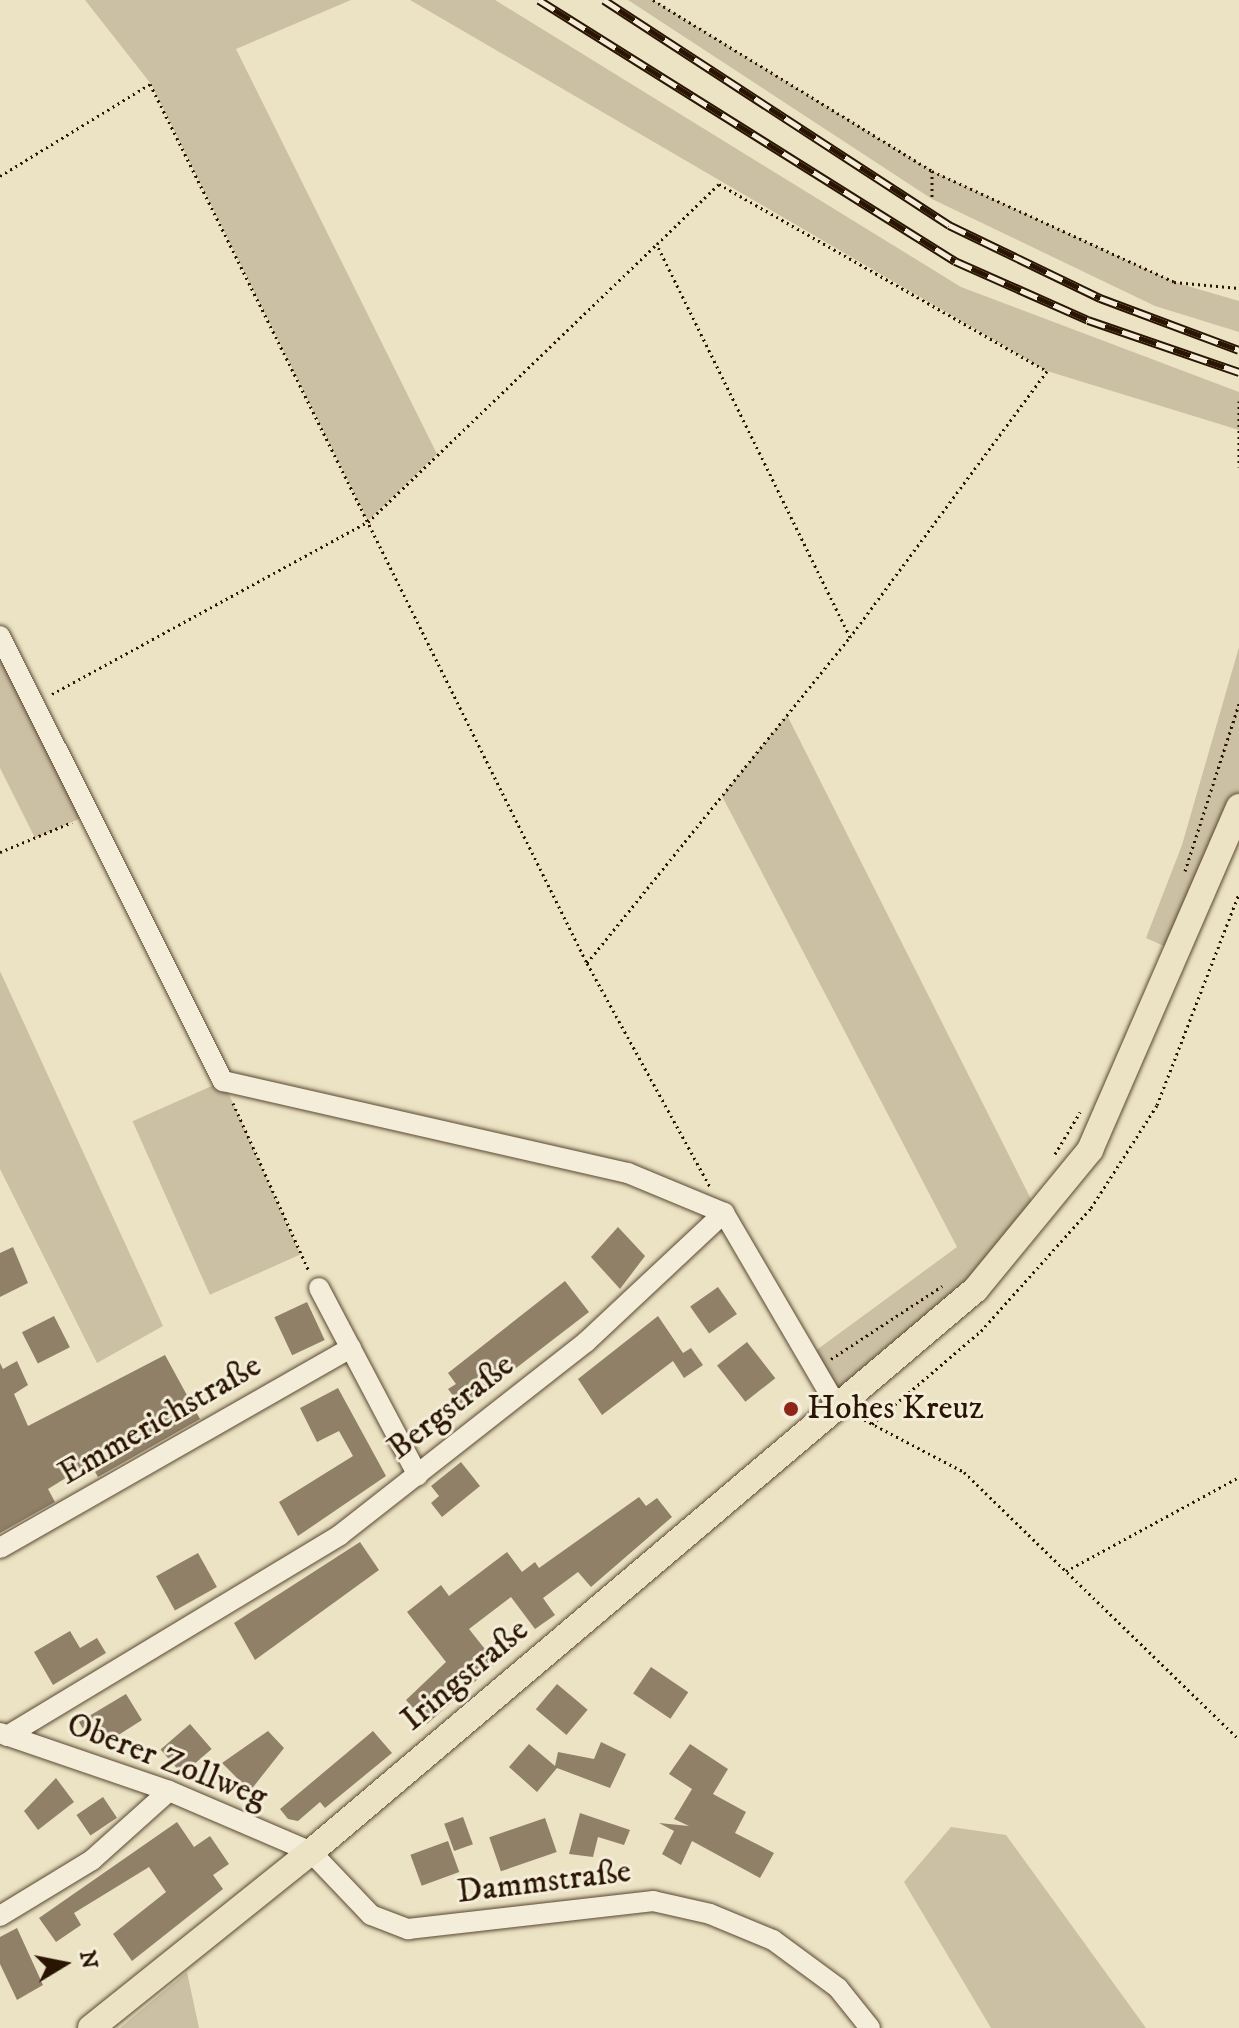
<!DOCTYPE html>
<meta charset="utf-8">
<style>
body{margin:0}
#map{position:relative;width:1239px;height:2028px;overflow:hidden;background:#ece3c4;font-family:"IM FELL DW Pica",serif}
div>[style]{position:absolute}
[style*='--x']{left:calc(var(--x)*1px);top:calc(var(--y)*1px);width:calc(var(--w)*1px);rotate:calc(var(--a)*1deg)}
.green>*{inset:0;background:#cbc0a3;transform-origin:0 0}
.building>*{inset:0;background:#8f8067;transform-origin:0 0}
.path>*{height:3px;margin-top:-1.5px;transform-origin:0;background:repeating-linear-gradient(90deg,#2a1502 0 2px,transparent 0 6px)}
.roads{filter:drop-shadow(0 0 2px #5a4832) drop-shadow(0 0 2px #5a4832)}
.minor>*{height:20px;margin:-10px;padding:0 10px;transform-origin:10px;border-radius:10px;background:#f3edd9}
.major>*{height:26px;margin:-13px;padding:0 13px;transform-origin:13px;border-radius:13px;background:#ece3c4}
.rail>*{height:9px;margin-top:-4.5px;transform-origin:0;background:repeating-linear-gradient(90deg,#f3edd9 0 18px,#2a1502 0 36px);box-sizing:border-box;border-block:2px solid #2a1502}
.dots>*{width:22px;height:22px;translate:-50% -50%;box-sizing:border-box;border:4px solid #f3edd9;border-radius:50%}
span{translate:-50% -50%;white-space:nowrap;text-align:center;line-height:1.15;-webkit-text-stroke:6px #f3edd9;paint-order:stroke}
.street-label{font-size:34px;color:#2a1502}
.poi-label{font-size:34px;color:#2a1502}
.left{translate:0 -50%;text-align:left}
.north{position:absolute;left:24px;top:1924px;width:80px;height:80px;-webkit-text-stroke:6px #f3edd9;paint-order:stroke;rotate:80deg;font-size:22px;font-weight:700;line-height:32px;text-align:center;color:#2a1502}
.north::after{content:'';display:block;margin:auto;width:28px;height:36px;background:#2a1502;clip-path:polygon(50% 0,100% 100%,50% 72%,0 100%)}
</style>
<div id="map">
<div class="green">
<div style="clip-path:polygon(85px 0,351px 0,236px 49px,437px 454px,368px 521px,151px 84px)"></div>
<div style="clip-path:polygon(410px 0,495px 0,961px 287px,1239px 392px,1239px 430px,1047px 371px)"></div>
<div style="clip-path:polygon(628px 0,653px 0,932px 171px,1174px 282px,1239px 301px,1239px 332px,1155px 306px,932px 199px)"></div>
<div style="clip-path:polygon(0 636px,90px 814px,35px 838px,0 768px)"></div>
<div style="clip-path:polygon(1239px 647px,1239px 807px,1177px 952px,1146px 938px,1182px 845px)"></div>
<div style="clip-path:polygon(787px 715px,1041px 1219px,835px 1403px,807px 1357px,957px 1247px,722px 796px)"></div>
<div style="clip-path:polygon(0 971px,163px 1326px,97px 1363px,0 1169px)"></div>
<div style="left:223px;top:1081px;width:190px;height:99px;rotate:66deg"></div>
<div style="clip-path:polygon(951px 1827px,1006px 1835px,1146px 2028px,991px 2028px,904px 1882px)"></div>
<div style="clip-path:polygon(187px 1972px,199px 2028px,120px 2028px,133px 2017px)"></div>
</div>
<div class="building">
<div style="clip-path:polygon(618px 1227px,645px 1256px,620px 1289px,591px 1257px)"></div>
<div style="clip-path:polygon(13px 1247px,28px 1283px,0 1297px,0 1253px)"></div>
<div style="clip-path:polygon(565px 1281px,589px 1312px,463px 1409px,448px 1389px,456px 1384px,448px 1373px)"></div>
<div style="left:718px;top:1287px;width:33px;height:34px;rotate:55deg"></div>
<div style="left:307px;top:1302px;width:42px;height:36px;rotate:65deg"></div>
<div style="left:54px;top:1316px;width:35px;height:36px;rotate:63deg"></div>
<div style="clip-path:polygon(658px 1316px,683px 1353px,691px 1348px,703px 1365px,684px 1378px,673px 1361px,602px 1415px,578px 1379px)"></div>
<div style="left:747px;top:1342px;width:46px;height:38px;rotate:52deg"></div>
<div style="clip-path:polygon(165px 1355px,200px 1419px,98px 1477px,90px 1463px,48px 1489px,55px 1502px,0 1533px,0 1363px,3px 1369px,17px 1361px,28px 1385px,14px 1394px,28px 1426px)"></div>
<div style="clip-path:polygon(338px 1388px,386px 1476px,298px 1536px,279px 1502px,353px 1456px,339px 1431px,317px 1442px,300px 1408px)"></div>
<div style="clip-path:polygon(461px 1462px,480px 1486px,442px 1517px,431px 1503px,439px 1496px,431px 1486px)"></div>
<div style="clip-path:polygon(639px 1497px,646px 1506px,657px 1498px,672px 1517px,591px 1587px,578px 1572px,543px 1598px,555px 1615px,535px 1629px,511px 1597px,469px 1629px,496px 1663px,427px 1724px,406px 1700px,446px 1662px,407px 1612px,441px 1585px,449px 1596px,507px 1552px,522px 1572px,535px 1562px,539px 1568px)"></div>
<div style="clip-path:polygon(360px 1542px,379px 1570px,255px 1660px,234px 1623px)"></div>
<div style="left:198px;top:1553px;width:39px;height:48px;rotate:61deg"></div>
<div style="clip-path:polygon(70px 1631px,80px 1648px,97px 1638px,106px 1653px,53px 1685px,34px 1652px)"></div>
<div style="left:651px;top:1667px;width:45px;height:32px;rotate:34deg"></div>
<div style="left:557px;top:1684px;width:40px;height:33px;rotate:40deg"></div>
<div style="clip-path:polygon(126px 1694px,142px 1720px,109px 1741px,104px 1732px,90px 1741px,79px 1722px)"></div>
<div style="left:190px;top:1724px;width:33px;height:39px;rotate:49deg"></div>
<div style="clip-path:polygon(268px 1731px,284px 1748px,250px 1791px,222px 1763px)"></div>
<div style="clip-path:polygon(373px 1731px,392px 1753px,325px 1808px,320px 1802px,298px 1821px,288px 1819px,280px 1809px)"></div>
<div style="clip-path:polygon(601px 1742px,626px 1754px,610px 1788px,557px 1768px,537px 1792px,509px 1767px,529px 1744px,555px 1766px,558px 1752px,594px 1759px)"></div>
<div style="clip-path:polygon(690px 1744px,728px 1769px,713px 1794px,746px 1812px,735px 1833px,774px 1853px,760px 1878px,692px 1841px,681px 1865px,662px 1854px,674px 1831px,659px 1823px,689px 1826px,674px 1819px,692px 1789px,669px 1774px)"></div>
<div style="clip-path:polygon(56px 1778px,74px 1802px,38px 1830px,24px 1811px)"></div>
<div style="left:103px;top:1797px;width:25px;height:32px;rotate:56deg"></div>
<div style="clip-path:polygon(580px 1813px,630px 1830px,624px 1845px,598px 1837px,593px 1857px,569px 1854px)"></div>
<div style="left:463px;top:1817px;width:29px;height:20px;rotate:70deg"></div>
<div style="left:545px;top:1818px;width:36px;height:59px;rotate:71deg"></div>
<div style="clip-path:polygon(177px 1822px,194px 1847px,210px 1836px,229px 1864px,213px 1875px,223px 1889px,132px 1961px,113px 1934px,166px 1892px,149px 1867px,74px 1913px,81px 1925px,56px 1942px,39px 1918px)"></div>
<div style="left:448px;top:1841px;width:33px;height:40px;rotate:70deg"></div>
<div style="clip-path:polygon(17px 1928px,43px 1985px,17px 2000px,0 1964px,0 1937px)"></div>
</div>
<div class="path">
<div style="--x:653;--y:0;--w:327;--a:31.5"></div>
<div style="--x:932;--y:171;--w:266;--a:24.6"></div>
<div style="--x:1174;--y:282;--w:65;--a:5.3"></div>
<div style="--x:932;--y:171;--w:28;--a:90"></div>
<div style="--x:0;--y:176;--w:176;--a:-31.5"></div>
<div style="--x:150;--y:84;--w:982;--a:63.57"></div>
<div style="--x:587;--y:963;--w:256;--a:61.2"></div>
<div style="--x:1239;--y:401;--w:66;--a:90"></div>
<div style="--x:52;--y:694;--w:360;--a:-28.6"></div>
<div style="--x:368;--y:522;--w:401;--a:-43.9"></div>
<div style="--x:657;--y:244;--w:86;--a:-44.1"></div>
<div style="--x:719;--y:184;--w:378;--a:29.7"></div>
<div style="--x:1047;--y:371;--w:331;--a:126.5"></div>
<div style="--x:850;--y:637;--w:438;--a:-116.2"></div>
<div style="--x:0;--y:852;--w:78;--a:-22.6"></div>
<div style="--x:1185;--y:871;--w:176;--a:-72.1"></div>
<div style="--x:587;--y:963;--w:419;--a:-51.1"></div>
<div style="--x:233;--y:1103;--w:184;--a:65.7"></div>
<div style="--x:1055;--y:1154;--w:49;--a:-59.2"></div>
<div style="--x:831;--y:1359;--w:133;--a:-33.3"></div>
<div style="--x:859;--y:1417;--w:119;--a:27.6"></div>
<div style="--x:964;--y:1472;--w:383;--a:44.2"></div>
<div style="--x:872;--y:1424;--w:143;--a:-40.5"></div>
<div style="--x:981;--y:1331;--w:165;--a:-48.2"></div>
<div style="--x:1091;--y:1208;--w:122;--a:-57.3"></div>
<div style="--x:1157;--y:1105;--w:226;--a:-68.8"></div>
<div style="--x:1066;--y:1571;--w:197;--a:-28.5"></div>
</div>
<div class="roads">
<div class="minor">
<div style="--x:0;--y:636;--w:498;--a:63.4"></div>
<div style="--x:223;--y:1081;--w:415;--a:12.8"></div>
<div style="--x:628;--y:1173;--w:104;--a:22.6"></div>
<div style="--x:724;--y:1213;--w:220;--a:59.7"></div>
<div style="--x:319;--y:1288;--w:212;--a:62.2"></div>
<div style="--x:0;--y:1548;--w:404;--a:-29.7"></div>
<div style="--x:0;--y:1733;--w:179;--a:18.9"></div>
<div style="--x:169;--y:1791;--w:155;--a:23.2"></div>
<div style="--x:311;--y:1852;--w:87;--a:46.4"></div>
<div style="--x:371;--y:1915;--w:40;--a:21"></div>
<div style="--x:408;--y:1929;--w:247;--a:-6.5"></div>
<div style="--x:653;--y:1901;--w:58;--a:12.8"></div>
<div style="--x:710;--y:1914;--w:68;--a:22.4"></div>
<div style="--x:773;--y:1940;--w:81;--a:36.4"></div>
<div style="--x:838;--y:1988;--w:51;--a:51.3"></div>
<div style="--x:7;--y:1736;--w:389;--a:-31.1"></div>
<div style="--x:340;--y:1535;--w:313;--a:-38.1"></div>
<div style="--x:586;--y:1342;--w:189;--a:-43.1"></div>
<div style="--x:0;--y:1916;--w:108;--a:-31.3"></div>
<div style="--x:92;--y:1860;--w:103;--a:-41.9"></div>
</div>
<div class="major">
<div style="--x:91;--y:2028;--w:282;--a:-38.7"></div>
<div style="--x:311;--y:1852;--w:871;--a:-40.25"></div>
<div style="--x:976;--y:1289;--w:180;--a:-50.6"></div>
<div style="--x:1090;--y:1150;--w:374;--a:-66.5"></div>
</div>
</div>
<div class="rail">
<div style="--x:539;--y:0;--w:491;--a:32.1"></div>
<div style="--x:955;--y:261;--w:145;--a:23.9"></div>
<div style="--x:1088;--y:320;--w:160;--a:19"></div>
<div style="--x:604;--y:0;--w:412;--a:33.1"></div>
<div style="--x:949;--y:225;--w:168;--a:25.8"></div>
<div style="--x:1100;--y:298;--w:148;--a:20.5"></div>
</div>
<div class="dots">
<div style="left:791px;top:1409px;background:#8f2418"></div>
</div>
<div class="street-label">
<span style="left:451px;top:1407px;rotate:-38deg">Bergstraße</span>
<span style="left:160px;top:1420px;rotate:-30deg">Emmerichstraße</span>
<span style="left:465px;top:1675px;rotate:-40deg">Iringstraße</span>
<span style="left:167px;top:1761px;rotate:21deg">Oberer Zollweg</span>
<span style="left:544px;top:1882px;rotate:-7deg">Dammstraße</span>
</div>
<div class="poi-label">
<span class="left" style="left:807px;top:1409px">Hohes Kreuz</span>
</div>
<div class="north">N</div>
</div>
